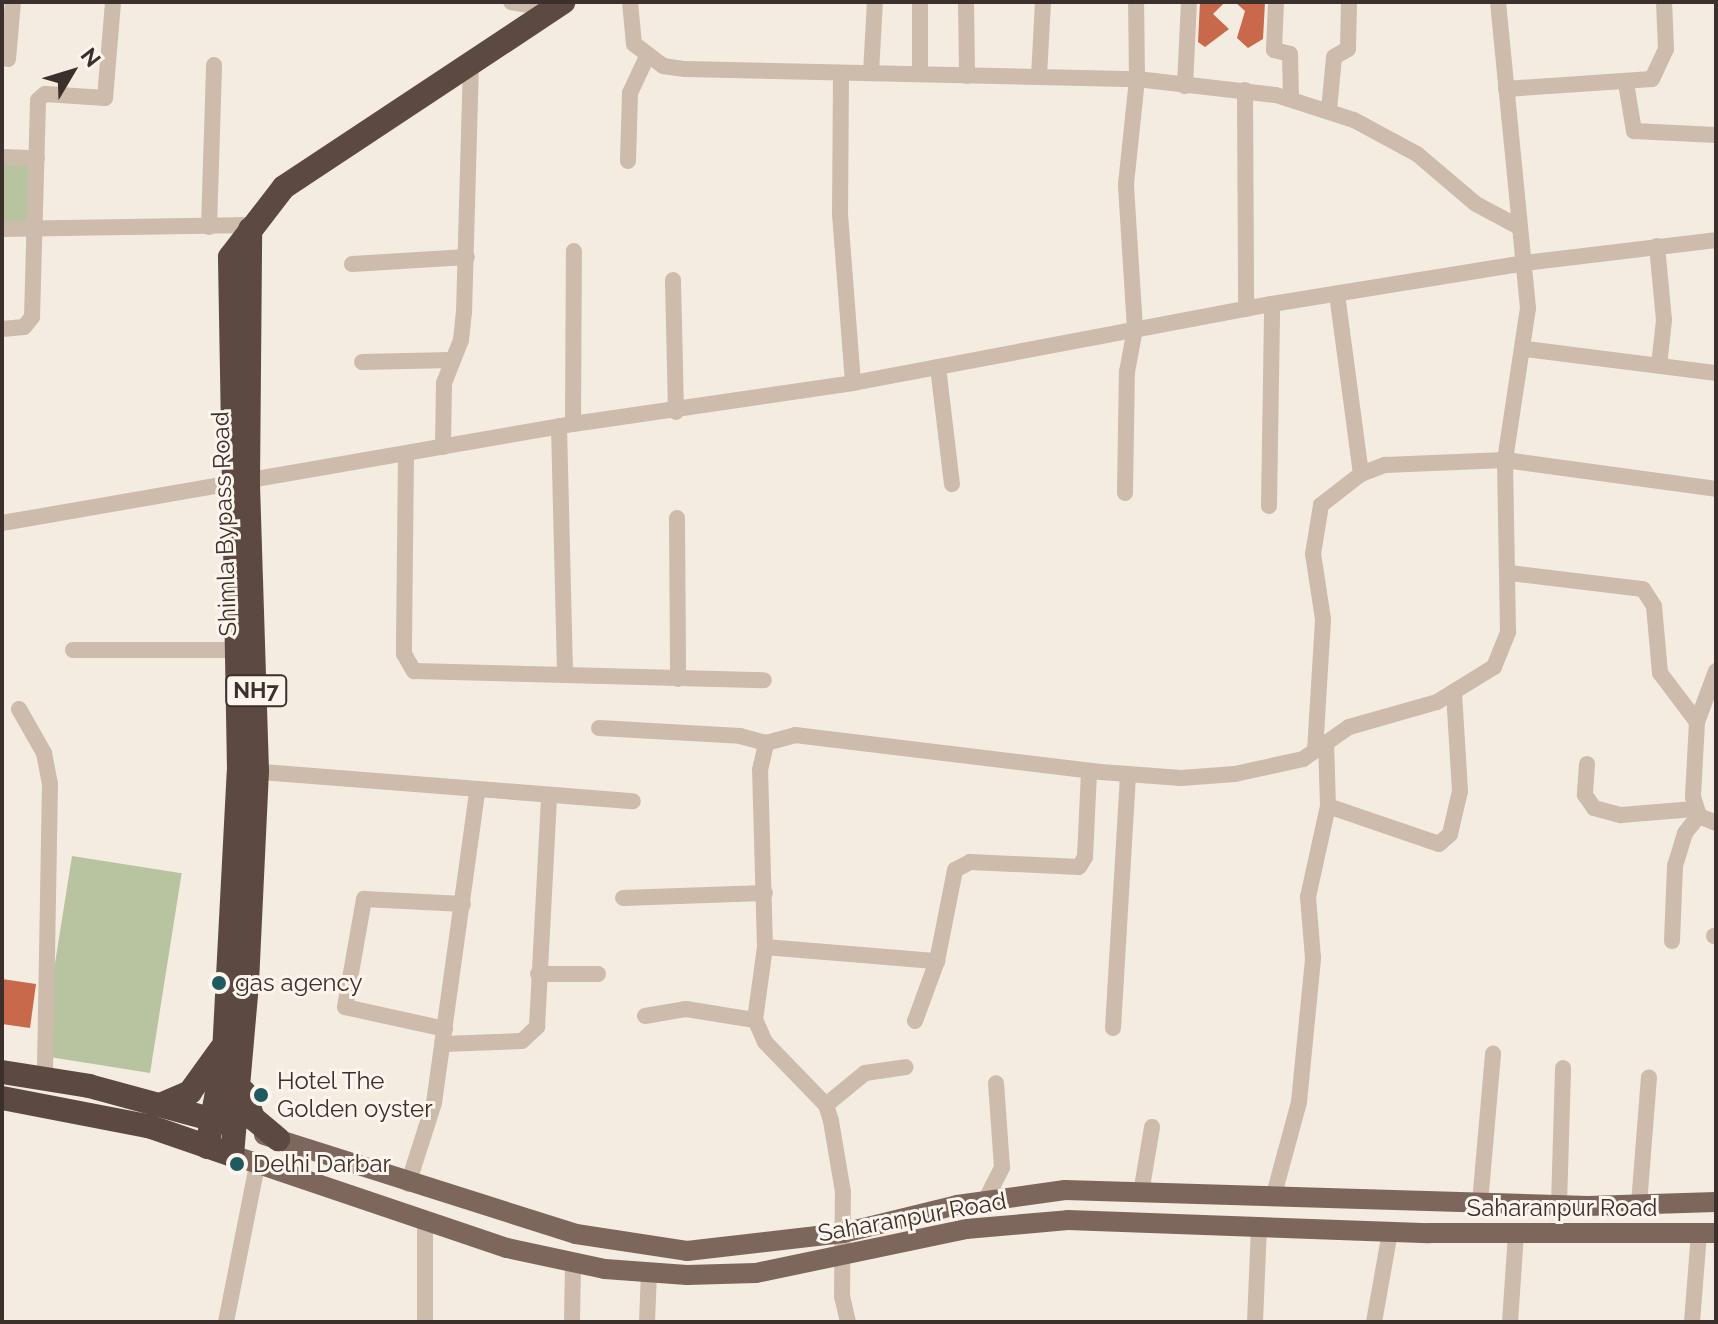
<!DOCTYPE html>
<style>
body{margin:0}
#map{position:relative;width:1718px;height:1324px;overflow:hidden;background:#f4ebe1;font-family:Raleway,sans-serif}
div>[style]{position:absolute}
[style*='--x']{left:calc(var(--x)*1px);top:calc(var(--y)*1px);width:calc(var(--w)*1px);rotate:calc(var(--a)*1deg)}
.green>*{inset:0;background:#b8c4a0;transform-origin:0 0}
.building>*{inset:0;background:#c8694b}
.minor>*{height:16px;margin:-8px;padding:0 8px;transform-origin:8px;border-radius:8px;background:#cdbbac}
.major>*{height:20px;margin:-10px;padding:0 10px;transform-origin:10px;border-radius:10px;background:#7d675c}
.highway>*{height:24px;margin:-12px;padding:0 12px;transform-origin:12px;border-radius:12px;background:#5c4a42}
.dots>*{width:22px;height:22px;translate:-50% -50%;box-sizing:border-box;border:4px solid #fbf5ee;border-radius:50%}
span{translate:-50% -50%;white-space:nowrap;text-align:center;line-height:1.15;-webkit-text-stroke:6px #fbf5ee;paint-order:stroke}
.shield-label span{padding:2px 6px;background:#fbf5ee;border:2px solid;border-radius:6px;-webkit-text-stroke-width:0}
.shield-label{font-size:22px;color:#3b302b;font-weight:700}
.street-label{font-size:24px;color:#3b302b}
.poi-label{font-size:24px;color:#3b302b}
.left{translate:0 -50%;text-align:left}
.frame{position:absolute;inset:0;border:4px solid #3b302b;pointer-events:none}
.north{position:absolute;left:32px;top:32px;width:80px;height:80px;-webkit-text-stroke:6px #fbf5ee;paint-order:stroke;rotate:52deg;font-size:22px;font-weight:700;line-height:32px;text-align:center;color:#3b302b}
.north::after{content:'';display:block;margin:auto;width:28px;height:36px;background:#3b302b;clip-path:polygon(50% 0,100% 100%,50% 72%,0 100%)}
</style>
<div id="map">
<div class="green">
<div style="left:2px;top:161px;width:27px;height:63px;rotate:2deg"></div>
<div style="left:72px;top:856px;width:111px;height:202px;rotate:9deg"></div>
</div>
<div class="building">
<div style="clip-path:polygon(1200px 2px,1225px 2px,1213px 14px,1229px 29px,1205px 47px,1198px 42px)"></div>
<div style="clip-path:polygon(1235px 2px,1265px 2px,1263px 39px,1248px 48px,1237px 38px,1245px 11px)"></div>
<div style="clip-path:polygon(2px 979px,36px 984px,30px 1028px,2px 1024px)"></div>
</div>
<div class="minor">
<div style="--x:511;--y:2;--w:42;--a:9.7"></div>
<div style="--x:630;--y:2;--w:42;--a:84.6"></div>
<div style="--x:634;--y:44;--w:36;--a:37"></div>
<div style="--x:663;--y:66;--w:22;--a:8"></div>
<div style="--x:685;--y:69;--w:452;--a:1.3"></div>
<div style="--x:1137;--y:79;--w:140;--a:6.6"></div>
<div style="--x:1276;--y:95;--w:82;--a:17.8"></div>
<div style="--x:1354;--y:120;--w:72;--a:28.4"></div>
<div style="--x:1417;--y:154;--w:77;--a:40.3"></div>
<div style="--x:1476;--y:204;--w:49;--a:28.1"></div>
<div style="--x:966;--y:2;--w:74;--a:89.2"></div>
<div style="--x:1276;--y:2;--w:48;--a:92.4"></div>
<div style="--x:1274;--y:50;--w:16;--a:14"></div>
<div style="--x:1290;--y:54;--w:45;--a:88.7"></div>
<div style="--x:8;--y:59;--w:57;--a:-85"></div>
<div style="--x:841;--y:73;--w:141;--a:90.4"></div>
<div style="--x:840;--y:214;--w:169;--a:85.6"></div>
<div style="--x:871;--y:73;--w:71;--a:-86.8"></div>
<div style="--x:920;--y:74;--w:72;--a:-90"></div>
<div style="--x:1039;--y:76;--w:74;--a:-86.9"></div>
<div style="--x:1626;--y:83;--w:49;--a:80.5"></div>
<div style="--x:1634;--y:131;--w:82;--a:2.8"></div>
<div style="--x:1185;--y:86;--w:84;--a:-87.3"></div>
<div style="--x:1506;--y:89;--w:146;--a:-3.9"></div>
<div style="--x:1652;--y:79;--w:33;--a:-65"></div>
<div style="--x:1666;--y:49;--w:47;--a:-92.4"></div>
<div style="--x:1245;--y:90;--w:219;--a:89.7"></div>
<div style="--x:1329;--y:110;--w:53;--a:-84.6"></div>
<div style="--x:1334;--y:57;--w:16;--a:-30"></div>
<div style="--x:1348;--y:49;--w:47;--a:-88.8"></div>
<div style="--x:2;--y:157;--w:35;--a:2"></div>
<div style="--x:628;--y:161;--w:68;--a:-88.3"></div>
<div style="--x:630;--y:93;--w:38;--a:-65"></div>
<div style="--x:209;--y:227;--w:162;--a:-88.2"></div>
<div style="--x:2;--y:229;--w:248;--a:-0.9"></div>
<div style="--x:1657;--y:246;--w:74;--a:84.6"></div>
<div style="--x:1664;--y:320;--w:46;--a:96.2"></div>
<div style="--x:352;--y:264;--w:115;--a:-3.5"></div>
<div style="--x:673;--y:280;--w:132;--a:88.7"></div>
<div style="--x:1337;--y:294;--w:182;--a:82.4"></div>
<div style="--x:2;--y:329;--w:22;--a:-5"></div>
<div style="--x:24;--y:327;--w:13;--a:-51"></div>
<div style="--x:32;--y:317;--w:217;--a:-88.4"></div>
<div style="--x:38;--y:100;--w:9;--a:-41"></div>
<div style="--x:45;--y:94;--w:60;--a:3.8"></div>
<div style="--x:105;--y:98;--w:96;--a:-85.2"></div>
<div style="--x:1526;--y:349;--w:192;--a:7.2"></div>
<div style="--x:362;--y:362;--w:89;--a:-1.3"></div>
<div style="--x:938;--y:367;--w:118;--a:83.2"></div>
<div style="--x:573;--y:424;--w:173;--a:-89.7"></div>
<div style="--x:559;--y:426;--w:249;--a:88.6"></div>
<div style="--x:443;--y:447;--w:64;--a:-89.1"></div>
<div style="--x:444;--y:383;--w:46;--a:-68.4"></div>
<div style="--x:461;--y:340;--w:27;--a:-84"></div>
<div style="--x:464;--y:313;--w:246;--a:-88.4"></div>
<div style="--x:406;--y:454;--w:200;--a:90.6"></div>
<div style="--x:404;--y:654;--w:20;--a:60"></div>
<div style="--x:414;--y:671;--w:350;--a:1.5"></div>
<div style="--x:1125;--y:493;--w:121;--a:-89.1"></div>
<div style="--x:1127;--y:372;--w:44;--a:-79.5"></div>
<div style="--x:1135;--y:329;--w:145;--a:-93.6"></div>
<div style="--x:1126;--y:184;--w:106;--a:-84"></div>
<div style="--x:1137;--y:79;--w:77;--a:-90.7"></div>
<div style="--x:1269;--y:506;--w:202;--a:-89.1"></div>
<div style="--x:677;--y:518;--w:161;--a:89.6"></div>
<div style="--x:2;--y:523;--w:580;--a:-9.84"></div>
<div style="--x:573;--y:424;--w:283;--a:-8.3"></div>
<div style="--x:853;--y:383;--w:426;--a:-10.7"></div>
<div style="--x:1272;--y:304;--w:255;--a:-9.2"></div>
<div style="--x:1524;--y:263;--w:193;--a:-6.8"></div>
<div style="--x:1510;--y:573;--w:134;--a:6.9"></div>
<div style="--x:1643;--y:589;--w:20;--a:57"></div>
<div style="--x:1654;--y:606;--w:67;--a:84.9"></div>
<div style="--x:1660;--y:673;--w:61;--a:52.9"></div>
<div style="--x:73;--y:650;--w:164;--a:0"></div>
<div style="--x:1716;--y:671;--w:54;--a:110.4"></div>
<div style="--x:1697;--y:722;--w:75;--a:93.1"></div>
<div style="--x:1693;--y:797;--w:20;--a:72"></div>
<div style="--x:1699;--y:816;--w:18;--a:22"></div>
<div style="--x:19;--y:709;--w:51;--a:60.4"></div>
<div style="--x:44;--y:753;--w:31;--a:79"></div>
<div style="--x:50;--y:783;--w:295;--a:91"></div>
<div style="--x:599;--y:728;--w:141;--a:3.2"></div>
<div style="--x:740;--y:736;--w:27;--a:15"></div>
<div style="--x:1326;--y:742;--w:64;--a:88.2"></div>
<div style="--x:1328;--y:806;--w:117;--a:18.9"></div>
<div style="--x:1439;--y:844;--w:15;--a:-42"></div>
<div style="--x:1450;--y:834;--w:44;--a:-76.9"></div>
<div style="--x:1460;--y:791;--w:97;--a:-93.5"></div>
<div style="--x:1315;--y:751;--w:132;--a:-86.5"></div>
<div style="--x:1323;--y:619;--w:66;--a:-98.7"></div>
<div style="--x:1313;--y:554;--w:50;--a:-80.7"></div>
<div style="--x:1321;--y:505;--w:51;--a:-37.8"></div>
<div style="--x:1361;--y:474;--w:26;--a:-21"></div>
<div style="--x:1385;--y:465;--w:120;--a:-2.4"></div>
<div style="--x:1505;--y:460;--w:213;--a:7.8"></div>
<div style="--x:1587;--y:764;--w:31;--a:94"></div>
<div style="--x:1585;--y:795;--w:16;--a:55"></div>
<div style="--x:1594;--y:808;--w:28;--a:15"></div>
<div style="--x:1621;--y:815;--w:73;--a:-4.7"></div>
<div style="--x:249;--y:771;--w:385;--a:4.5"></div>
<div style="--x:623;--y:898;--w:142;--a:-2"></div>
<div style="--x:1714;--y:936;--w:2;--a:0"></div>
<div style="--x:1672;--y:941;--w:75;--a:-87.7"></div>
<div style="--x:1675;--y:866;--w:34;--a:-73"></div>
<div style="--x:1685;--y:833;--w:22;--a:-51"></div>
<div style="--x:765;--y:947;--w:173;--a:4.7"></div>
<div style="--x:538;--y:974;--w:60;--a:0"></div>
<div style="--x:645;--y:1016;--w:42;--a:-9.7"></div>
<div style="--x:686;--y:1009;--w:70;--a:9.1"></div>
<div style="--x:915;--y:1021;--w:64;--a:-69.9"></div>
<div style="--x:937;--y:961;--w:93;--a:-78.8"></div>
<div style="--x:955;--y:870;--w:17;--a:-28"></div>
<div style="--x:970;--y:862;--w:109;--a:2.6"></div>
<div style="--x:1079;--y:867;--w:12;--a:-59"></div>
<div style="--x:1085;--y:857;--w:86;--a:-87.3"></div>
<div style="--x:1113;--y:1028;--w:254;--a:-86.6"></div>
<div style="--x:445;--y:1029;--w:102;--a:-167.6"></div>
<div style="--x:345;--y:1007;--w:110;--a:-80"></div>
<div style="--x:364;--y:899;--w:99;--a:2.9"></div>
<div style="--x:443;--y:1044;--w:79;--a:-2.2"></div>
<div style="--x:522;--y:1041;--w:21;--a:-43"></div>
<div style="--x:537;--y:1027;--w:230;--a:-87"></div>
<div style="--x:826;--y:1105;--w:50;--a:-39.4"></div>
<div style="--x:865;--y:1073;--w:41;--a:-8.3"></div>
<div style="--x:408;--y:1184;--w:85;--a:-72.2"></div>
<div style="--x:434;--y:1103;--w:313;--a:-82.1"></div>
<div style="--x:1141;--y:1193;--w:67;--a:-80.5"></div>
<div style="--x:1273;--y:1198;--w:99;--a:-74.8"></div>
<div style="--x:1299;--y:1102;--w:145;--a:-84.4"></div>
<div style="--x:1313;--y:958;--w:61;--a:-94.7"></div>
<div style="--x:1308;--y:897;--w:93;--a:-77.6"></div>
<div style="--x:985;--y:1201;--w:38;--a:-63"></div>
<div style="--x:1002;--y:1167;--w:84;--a:-94.1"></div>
<div style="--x:1480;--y:1203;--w:150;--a:-85"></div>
<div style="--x:1639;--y:1204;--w:127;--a:-85.5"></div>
<div style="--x:1559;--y:1205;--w:137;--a:-88.3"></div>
<div style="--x:425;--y:1221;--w:101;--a:90"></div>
<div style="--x:226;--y:1322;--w:159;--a:-78.8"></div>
<div style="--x:572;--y:1322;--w:59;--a:-89"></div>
<div style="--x:647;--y:1322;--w:50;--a:-87.7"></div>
<div style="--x:848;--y:1322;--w:26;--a:-103"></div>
<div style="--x:842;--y:1297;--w:105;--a:-89.5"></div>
<div style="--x:843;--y:1192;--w:72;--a:-99.6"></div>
<div style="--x:831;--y:1121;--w:17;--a:-107"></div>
<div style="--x:826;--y:1105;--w:88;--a:-134.1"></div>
<div style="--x:765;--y:1042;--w:24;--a:-114"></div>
<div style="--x:755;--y:1020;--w:74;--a:-82.2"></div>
<div style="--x:765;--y:947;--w:177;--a:-91.6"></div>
<div style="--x:760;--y:770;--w:28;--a:-77"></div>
<div style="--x:766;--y:743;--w:30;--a:-15"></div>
<div style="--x:795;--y:735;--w:308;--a:6.9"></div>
<div style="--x:1101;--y:772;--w:80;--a:4.3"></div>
<div style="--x:1181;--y:778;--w:54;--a:-4.2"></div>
<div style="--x:1235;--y:774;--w:70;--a:-12.4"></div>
<div style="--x:1303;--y:759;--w:56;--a:-34.8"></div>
<div style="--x:1349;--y:727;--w:91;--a:-15.9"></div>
<div style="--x:1437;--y:702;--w:67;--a:-31.6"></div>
<div style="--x:1494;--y:667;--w:38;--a:-68"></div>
<div style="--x:1508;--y:632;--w:172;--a:-91"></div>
<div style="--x:1505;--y:460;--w:154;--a:-81.4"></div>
<div style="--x:1528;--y:308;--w:307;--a:-95.6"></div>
<div style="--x:1255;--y:1322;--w:95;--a:-87.6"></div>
<div style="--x:1374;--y:1322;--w:91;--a:-79.9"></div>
<div style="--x:1510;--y:1322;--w:88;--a:-86.1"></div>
<div style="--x:1692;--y:1322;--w:88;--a:-85.5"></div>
</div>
<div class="major">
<div style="--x:264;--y:1135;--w:327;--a:17.6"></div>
<div style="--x:576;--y:1234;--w:112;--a:8.7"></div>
<div style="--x:687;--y:1251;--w:157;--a:-6.6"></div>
<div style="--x:843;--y:1233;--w:117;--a:-13.8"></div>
<div style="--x:957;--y:1205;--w:109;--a:-7.9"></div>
<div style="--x:1065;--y:1190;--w:523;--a:1.75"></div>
<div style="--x:1588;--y:1206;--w:128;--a:-1.8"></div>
<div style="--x:232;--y:1155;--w:290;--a:18.7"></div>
<div style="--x:507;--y:1248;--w:100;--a:12.1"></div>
<div style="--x:605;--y:1269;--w:82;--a:4.2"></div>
<div style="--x:687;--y:1275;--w:69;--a:-1.7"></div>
<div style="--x:756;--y:1273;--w:215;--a:-11.8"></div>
<div style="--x:966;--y:1229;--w:102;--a:-5"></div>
<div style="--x:1068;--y:1220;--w:361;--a:2.1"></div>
<div style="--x:1429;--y:1233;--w:287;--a:0"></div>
</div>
<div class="highway">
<div style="--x:2;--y:1072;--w:88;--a:9.1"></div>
<div style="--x:89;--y:1086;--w:145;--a:15.2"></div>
<div style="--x:244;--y:1092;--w:28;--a:71"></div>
<div style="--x:253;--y:1118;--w:33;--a:40"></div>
<div style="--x:2;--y:1098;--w:149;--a:10.9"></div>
<div style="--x:148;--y:1126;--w:89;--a:19"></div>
<div style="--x:232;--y:1155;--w:173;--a:-85"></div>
<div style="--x:247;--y:983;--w:212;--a:-87.3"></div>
<div style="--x:257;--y:771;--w:290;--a:-91.8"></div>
<div style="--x:248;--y:481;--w:252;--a:-89.5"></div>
<div style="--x:160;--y:1105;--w:33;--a:-23"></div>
<div style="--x:190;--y:1092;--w:53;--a:-54.2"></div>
<div style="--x:207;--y:1147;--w:96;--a:-79.7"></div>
<div style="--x:224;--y:1053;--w:283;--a:-87"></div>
<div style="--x:239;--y:770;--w:513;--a:-91.01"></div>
<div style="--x:230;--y:257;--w:88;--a:-52.4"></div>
<div style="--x:284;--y:187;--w:335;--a:-33.5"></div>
</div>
<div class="dots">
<div style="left:219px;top:983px;background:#1f5a5e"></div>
<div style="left:261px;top:1095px;background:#1f5a5e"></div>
<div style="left:237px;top:1164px;background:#1f5a5e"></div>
</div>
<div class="shield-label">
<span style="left:256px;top:691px">NH7</span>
</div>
<div class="street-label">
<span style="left:224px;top:524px;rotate:-92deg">Shimla Bypass Road</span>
<span style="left:1562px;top:1208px">Saharanpur Road</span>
<span style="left:912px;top:1217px;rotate:-10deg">Saharanpur Road</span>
</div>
<div class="poi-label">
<span class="left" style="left:235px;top:983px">gas agency</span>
<span class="left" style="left:277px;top:1095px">Hotel The<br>Golden oyster</span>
<span class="left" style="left:253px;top:1164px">Delhi Darbar</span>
</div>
<div class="frame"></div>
<div class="north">N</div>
</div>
